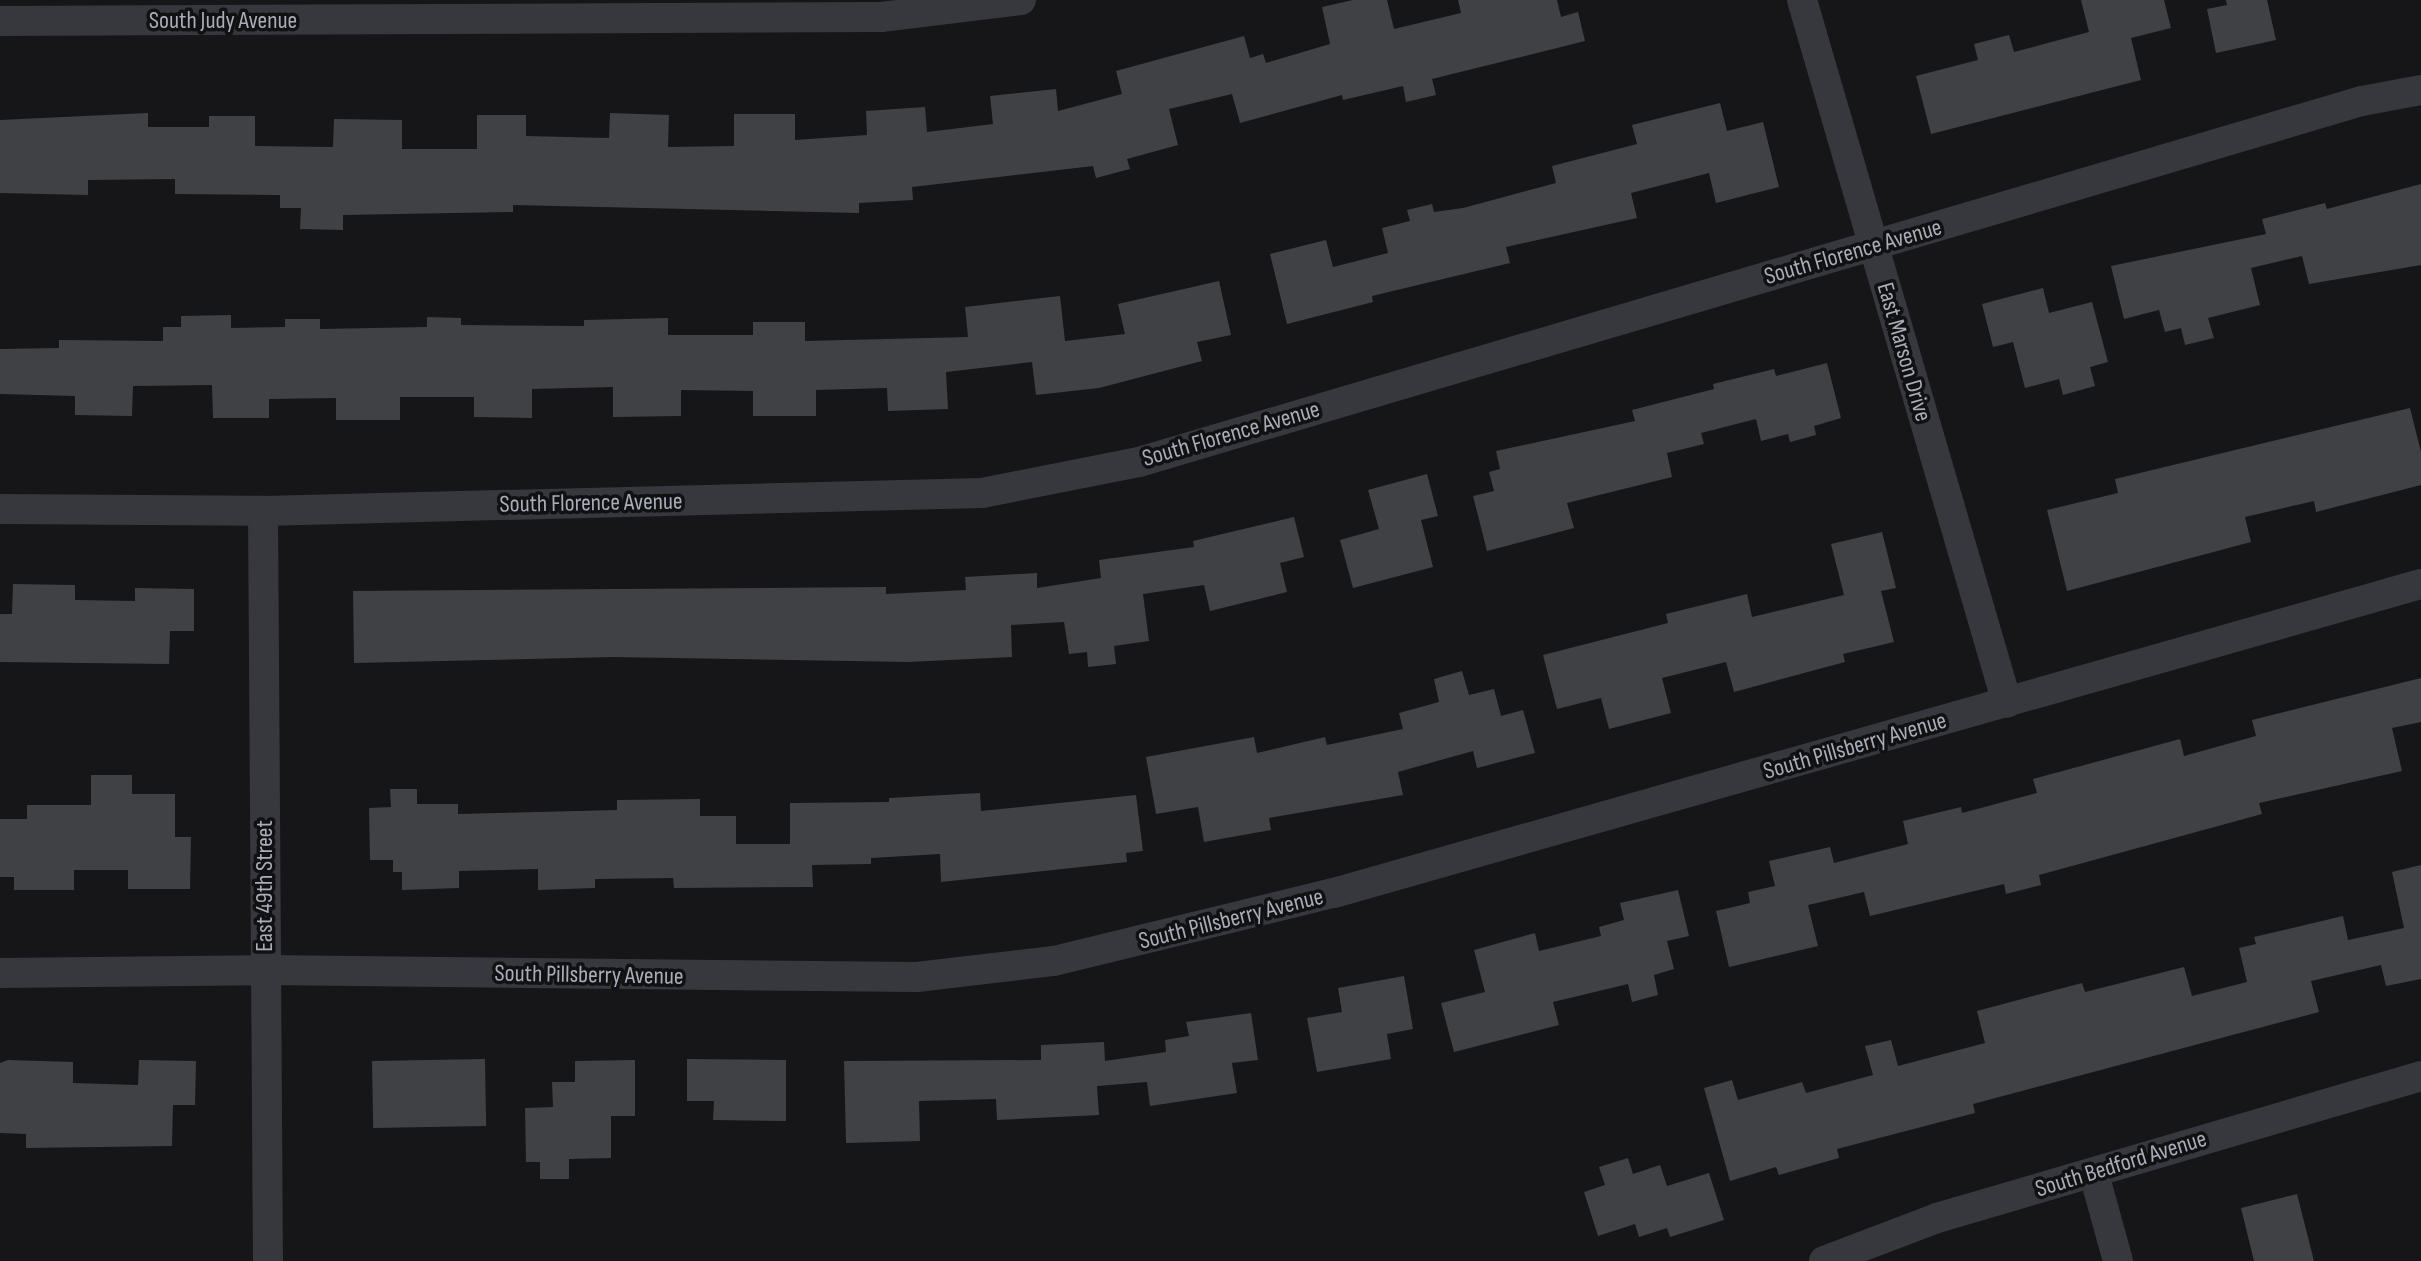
<!DOCTYPE html>
<style>
body{margin:0}
#map{position:relative;width:2421px;height:1261px;overflow:hidden;background:#161618;font-family:"Sofia Sans Condensed",sans-serif}
div>[style]{position:absolute}
[style*='--x']{left:calc(var(--x)*1px);top:calc(var(--y)*1px);width:calc(var(--w)*1px);rotate:calc(var(--a)*1deg)}
.building>*{inset:0;background:#404145;transform-origin:0 0}
.minor>*{height:30px;margin:-15px;padding:0 15px;transform-origin:15px;border-radius:15px;background:#37383d}
span{translate:-50% -50%;white-space:nowrap;text-align:center;line-height:1.15;-webkit-text-stroke:7px #111113;paint-order:stroke}
.street-label{font-size:24px;color:#a8adb8}
</style>
<div id="map">
<div class="building">
<div style="clip-path:polygon(1353px 0,1387px 0,1394px 29px,1461px 13px,1458px 0,1557px 0,1561px 17px,1578px 12px,1585px 41px,1432px 79px,1436px 95px,1406px 102px,1403px 86px,1343px 100px,1342px 95px,1240px 123px,1232px 94px,1169px 109px,1178px 145px,1127px 159px,1130px 169px,1096px 178px,1093px 166px,912px 187px,913px 200px,859px 203px,859px 213px,513px 205px,513px 212px,343px 215px,343px 230px,300px 229px,301px 208px,280px 208px,280px 195px,175px 194px,175px 179px,88px 180px,88px 195px,0 193px,0 120px,148px 113px,148px 127px,209px 127px,209px 116px,255px 116px,255px 146px,333px 147px,334px 119px,402px 120px,402px 149px,477px 149px,477px 115px,526px 115px,526px 136px,609px 138px,610px 113px,669px 115px,668px 147px,734px 146px,734px 114px,795px 114px,795px 140px,867px 135px,866px 111px,925px 107px,927px 132px,993px 124px,990px 96px,1056px 89px,1058px 111px,1122px 94px,1116px 71px,1244px 36px,1250px 58px,1263px 54px,1266px 63px,1330px 44px,1322px 7px)"></div>
<div style="clip-path:polygon(2081px 0,2164px 0,2171px 28px,2131px 38px,2141px 80px,1931px 134px,1916px 76px,1978px 60px,1974px 44px,2009px 35px,2014px 52px,2089px 32px)"></div>
<div style="clip-path:polygon(2226px 0,2267px 0,2276px 40px,2216px 53px,2207px 9px,2227px 5px)"></div>
<div style="clip-path:polygon(1720px 103px,1727px 131px,1763px 122px,1779px 187px,1716px 203px,1709px 173px,1631px 193px,1637px 218px,1506px 247px,1510px 263px,1372px 296px,1373px 302px,1287px 324px,1270px 254px,1326px 240px,1333px 267px,1388px 253px,1382px 228px,1410px 221px,1407px 210px,1432px 204px,1434px 212px,1463px 208px,1556px 183px,1552px 166px,1637px 144px,1632px 125px)"></div>
<div style="clip-path:polygon(2421px 184px,2421px 265px,2309px 284px,2302px 256px,2251px 268px,2260px 305px,2208px 318px,2214px 338px,2185px 345px,2181px 328px,2165px 332px,2159px 310px,2124px 319px,2111px 266px,2266px 234px,2262px 219px,2325px 203px,2327px 209px)"></div>
<div style="clip-path:polygon(1219px 281px,1231px 335px,1197px 342px,1202px 361px,1099px 388px,1036px 395px,1032px 362px,946px 372px,948px 409px,888px 411px,887px 388px,816px 390px,816px 416px,753px 416px,753px 391px,681px 390px,681px 416px,613px 417px,613px 387px,532px 389px,532px 418px,474px 417px,474px 397px,400px 397px,400px 420px,336px 420px,336px 398px,269px 399px,269px 418px,213px 418px,212px 385px,133px 386px,132px 416px,75px 415px,75px 396px,0 394px,0 349px,59px 348px,59px 340px,163px 341px,163px 327px,181px 327px,181px 316px,231px 315px,231px 328px,285px 327px,285px 319px,320px 319px,320px 329px,427px 327px,427px 317px,461px 318px,461px 325px,584px 326px,584px 320px,668px 318px,668px 335px,753px 335px,753px 322px,805px 322px,805px 341px,968px 337px,965px 307px,1060px 296px,1065px 341px,1125px 334px,1118px 304px)"></div>
<div style="clip-path:polygon(2043px 288px,2049px 313px,2092px 302px,2108px 362px,2090px 367px,2095px 386px,2063px 395px,2059px 379px,2025px 388px,2013px 342px,1993px 347px,1982px 304px)"></div>
<div style="clip-path:polygon(1827px 363px,1841px 418px,1814px 426px,1816px 435px,1790px 442px,1788px 434px,1761px 441px,1756px 419px,1701px 433px,1704px 444px,1667px 453px,1672px 477px,1567px 503px,1574px 528px,1487px 551px,1473px 496px,1494px 491px,1489px 472px,1500px 469px,1496px 451px,1635px 421px,1632px 410px,1714px 389px,1713px 384px,1774px 369px,1776px 376px)"></div>
<div style="clip-path:polygon(2410px 408px,2421px 452px,2421px 485px,2316px 512px,2314px 501px,2245px 517px,2251px 542px,2067px 591px,2047px 510px,2118px 493px,2115px 479px)"></div>
<div style="clip-path:polygon(1427px 474px,1438px 516px,1421px 520px,1433px 567px,1353px 588px,1340px 540px,1379px 529px,1368px 490px)"></div>
<div style="clip-path:polygon(1294px 517px,1304px 557px,1280px 563px,1287px 592px,1210px 611px,1204px 585px,1143px 594px,1149px 641px,1114px 646px,1116px 664px,1088px 667px,1087px 652px,1069px 654px,1064px 622px,1011px 625px,1012px 657px,908px 662px,613px 657px,354px 663px,353px 591px,886px 587px,886px 594px,966px 590px,965px 577px,1037px 573px,1037px 588px,1101px 578px,1099px 560px,1194px 547px,1193px 541px)"></div>
<div style="clip-path:polygon(1882px 532px,1896px 588px,1881px 591px,1894px 642px,1843px 654px,1845px 662px,1734px 692px,1726px 662px,1662px 678px,1671px 713px,1609px 729px,1601px 698px,1557px 709px,1543px 655px,1668px 623px,1666px 614px,1747px 594px,1752px 617px,1844px 595px,1831px 544px)"></div>
<div style="clip-path:polygon(13px 584px,75px 585px,75px 600px,135px 601px,135px 588px,194px 589px,194px 631px,170px 631px,169px 664px,0 662px,0 614px,12px 614px)"></div>
<div style="clip-path:polygon(1462px 671px,1469px 695px,1494px 689px,1501px 716px,1523px 710px,1535px 753px,1477px 768px,1473px 751px,1398px 772px,1403px 795px,1269px 818px,1271px 830px,1204px 842px,1198px 807px,1156px 814px,1146px 757px,1254px 737px,1257px 753px,1325px 737px,1327px 745px,1403px 729px,1399px 713px,1439px 702px,1434px 679px)"></div>
<div style="clip-path:polygon(2421px 678px,2421px 722px,2392px 728px,2402px 771px,2259px 803px,2262px 814px,2039px 875px,2041px 885px,2006px 894px,2004px 884px,1870px 916px,1864px 892px,1808px 905px,1818px 946px,1729px 967px,1716px 911px,1750px 903px,1748px 892px,1775px 886px,1769px 861px,1830px 847px,1834px 863px,1908px 844px,1903px 821px,1961px 807px,1962px 813px,2037px 793px,2033px 779px,2180px 739px,2184px 756px,2256px 736px,2252px 720px)"></div>
<div style="clip-path:polygon(91px 775px,132px 775px,132px 794px,175px 794px,175px 837px,191px 837px,190px 889px,128px 889px,128px 870px,74px 870px,74px 890px,14px 890px,14px 877px,0 877px,0 819px,27px 819px,27px 805px,91px 805px)"></div>
<div style="clip-path:polygon(390px 789px,417px 789px,417px 804px,458px 804px,458px 814px,617px 810px,617px 800px,700px 799px,700px 816px,736px 816px,736px 844px,790px 844px,790px 803px,889px 802px,889px 798px,980px 793px,981px 811px,1136px 795px,1143px 851px,1126px 853px,1127px 862px,941px 882px,940px 854px,871px 858px,871px 864px,812px 865px,813px 887px,674px 888px,673px 878px,595px 879px,595px 888px,538px 890px,538px 869px,459px 871px,459px 888px,402px 890px,402px 872px,393px 872px,393px 860px,370px 860px,369px 808px,391px 807px)"></div>
<div style="clip-path:polygon(2421px 865px,2421px 979px,2386px 986px,2381px 965px,2311px 981px,2319px 1012px,1973px 1104px,1975px 1113px,1837px 1149px,1839px 1158px,1779px 1175px,1776px 1167px,1730px 1181px,1704px 1088px,1732px 1080px,1738px 1100px,1802px 1082px,1806px 1093px,1873px 1075px,1865px 1046px,1891px 1040px,1898px 1066px,1985px 1043px,1977px 1011px,2082px 983px,2085px 992px,2184px 967px,2192px 996px,2247px 982px,2239px 948px,2256px 944px,2254px 937px,2343px 916px,2348px 940px,2404px 928px,2392px 872px)"></div>
<div style="clip-path:polygon(1678px 890px,1689px 936px,1667px 941px,1674px 969px,1654px 975px,1658px 995px,1632px 1002px,1628px 984px,1553px 1002px,1559px 1025px,1454px 1052px,1441px 1003px,1485px 992px,1474px 950px,1535px 933px,1539px 951px,1601px 936px,1599px 927px,1624px 920px,1620px 903px)"></div>
<div style="clip-path:polygon(1404px 976px,1413px 1029px,1387px 1034px,1391px 1059px,1317px 1072px,1307px 1018px,1342px 1012px,1338px 988px)"></div>
<div style="clip-path:polygon(1251px 1013px,1258px 1060px,1232px 1063px,1237px 1093px,1150px 1106px,1147px 1082px,1097px 1086px,1099px 1115px,997px 1120px,996px 1099px,919px 1101px,920px 1141px,846px 1143px,844px 1061px,1041px 1060px,1041px 1045px,1104px 1042px,1105px 1061px,1166px 1052px,1165px 1040px,1189px 1036px,1186px 1022px)"></div>
<div style="left:485px;top:1059px;width:67px;height:113px;rotate:89deg"></div>
<div style="clip-path:polygon(687px 1059px,786px 1060px,786px 1121px,713px 1120px,714px 1101px,687px 1101px)"></div>
<div style="clip-path:polygon(8px 1060px,73px 1062px,73px 1083px,138px 1085px,139px 1060px,196px 1061px,195px 1105px,173px 1105px,172px 1146px,26px 1148px,26px 1134px,0 1133px,0 1063px)"></div>
<div style="clip-path:polygon(635px 1060px,635px 1116px,611px 1116px,611px 1158px,569px 1159px,569px 1179px,540px 1179px,540px 1162px,526px 1162px,525px 1108px,553px 1107px,552px 1082px,575px 1082px,575px 1061px)"></div>
<div style="clip-path:polygon(1628px 1158px,1633px 1174px,1660px 1165px,1667px 1186px,1709px 1173px,1724px 1220px,1670px 1237px,1667px 1228px,1639px 1237px,1635px 1224px,1598px 1236px,1584px 1192px,1605px 1185px,1599px 1167px)"></div>
<div style="clip-path:polygon(2297px 1194px,2314px 1261px,2254px 1261px,2241px 1208px)"></div>
</div>
<div class="minor">
<div style="--x:1802;--y:0;--w:732;--a:73.74"></div>
<div style="--x:0;--y:21;--w:881;--a:-0.26"></div>
<div style="--x:881;--y:17;--w:141;--a:-6.9"></div>
<div style="--x:0;--y:509;--w:263;--a:0.4"></div>
<div style="--x:263;--y:511;--w:719;--a:-1.43"></div>
<div style="--x:982;--y:493;--w:160;--a:-11.2"></div>
<div style="--x:1139;--y:462;--w:1275;--a:-16.45"></div>
<div style="--x:2362;--y:101;--w:60;--a:-10.6"></div>
<div style="--x:263;--y:511;--w:750;--a:89.62"></div>
<div style="--x:0;--y:973;--w:265;--a:-0.6"></div>
<div style="--x:265;--y:970;--w:652;--a:0.62"></div>
<div style="--x:917;--y:977;--w:138;--a:-6.7"></div>
<div style="--x:1054;--y:961;--w:288;--a:-13.7"></div>
<div style="--x:1334;--y:893;--w:1130;--a:-15.87"></div>
<div style="--x:2094;--y:1174;--w:90;--a:74.6"></div>
<div style="--x:1824;--y:1261;--w:121;--a:-20.8"></div>
<div style="--x:1937;--y:1218;--w:504;--a:-16.35"></div>
</div>
<div class="street-label">
<span style="left:223px;top:21px">South Judy Avenue</span>
<span style="left:1853px;top:252px;rotate:-16deg">South Florence Avenue</span>
<span style="left:1904px;top:352px;rotate:74deg">East Marson Drive</span>
<span style="left:1231px;top:434px;rotate:-16deg">South Florence Avenue</span>
<span style="left:591px;top:503px;rotate:-1deg">South Florence Avenue</span>
<span style="left:1855px;top:746px;rotate:-16deg">South Pillsberry Avenue</span>
<span style="left:265px;top:886px;rotate:-90deg">East 49th Street</span>
<span style="left:1231px;top:919px;rotate:-14deg">South Pillsberry Avenue</span>
<span style="left:589px;top:975px;rotate:1deg">South Pillsberry Avenue</span>
<span style="left:2121px;top:1164px;rotate:-17deg">South Bedford Avenue</span>
</div>
</div>
